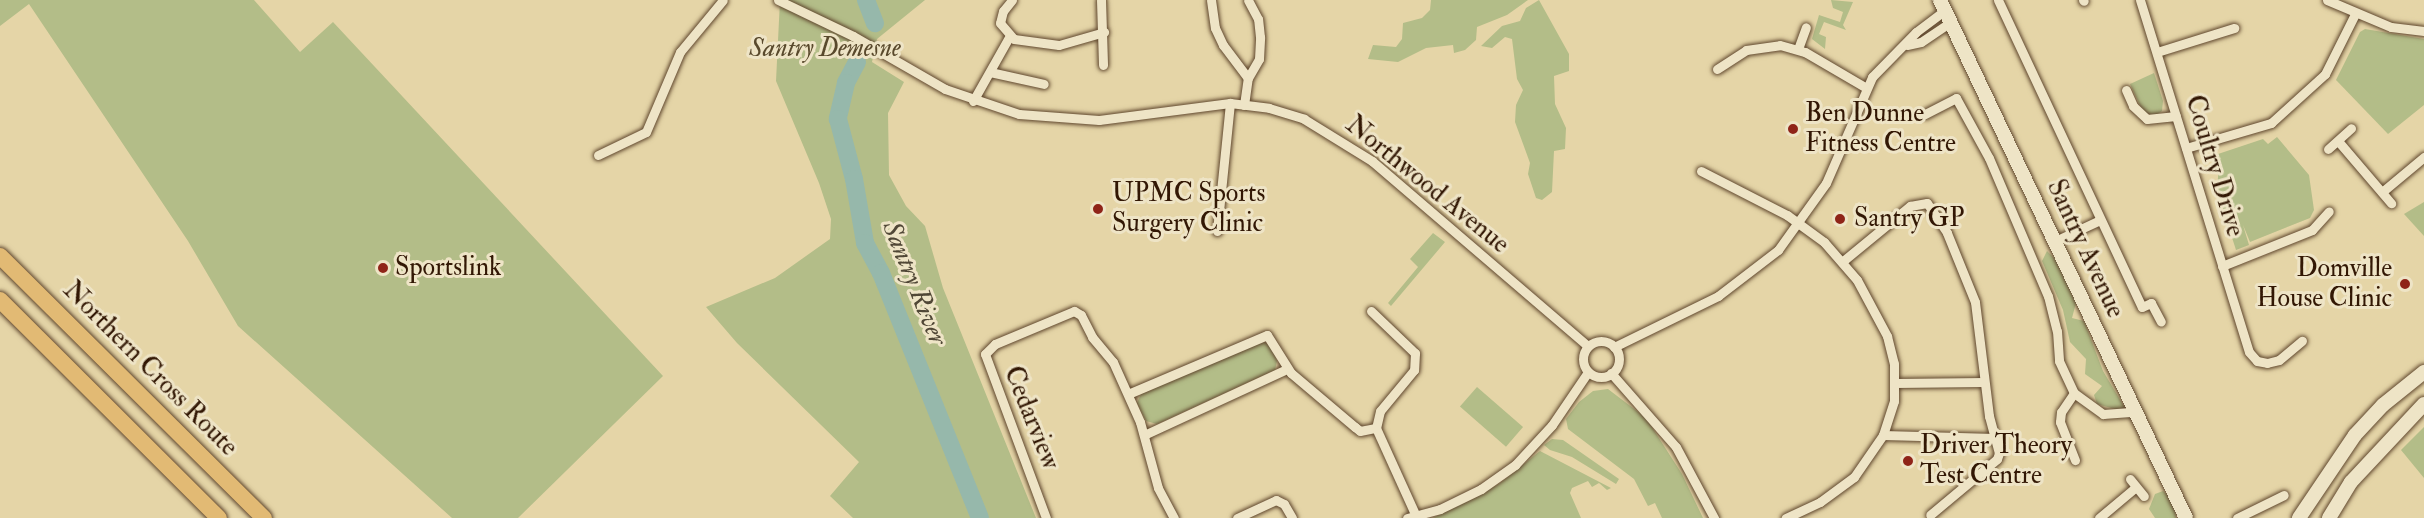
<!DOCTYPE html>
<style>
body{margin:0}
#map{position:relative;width:2424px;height:518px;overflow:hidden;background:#e5d5a7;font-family:"IM FELL Double Pica",serif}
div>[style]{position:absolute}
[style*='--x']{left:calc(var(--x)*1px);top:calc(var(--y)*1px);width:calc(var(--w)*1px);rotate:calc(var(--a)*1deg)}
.green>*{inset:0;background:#b3bd88;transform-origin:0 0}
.river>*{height:18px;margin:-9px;padding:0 9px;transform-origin:9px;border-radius:9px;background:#96b8ab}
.roads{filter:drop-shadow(0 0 2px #5f462d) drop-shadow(0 0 2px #5f462d)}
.street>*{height:9px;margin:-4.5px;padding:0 4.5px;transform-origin:4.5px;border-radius:4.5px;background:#eee4c6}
.street>.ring{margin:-4.5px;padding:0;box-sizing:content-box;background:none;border:9px solid #eee4c6;border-radius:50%}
.secondary>*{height:14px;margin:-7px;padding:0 7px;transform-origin:7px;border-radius:7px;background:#eee4c6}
.highway>*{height:16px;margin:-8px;padding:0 8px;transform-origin:8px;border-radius:8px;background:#e2ba74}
.dots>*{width:16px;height:16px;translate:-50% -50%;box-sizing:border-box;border:3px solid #eee4c6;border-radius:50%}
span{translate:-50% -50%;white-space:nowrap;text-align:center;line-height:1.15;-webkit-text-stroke:6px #eee4c6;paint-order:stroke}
.park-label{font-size:26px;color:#59492c;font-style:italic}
.poi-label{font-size:26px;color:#321704}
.left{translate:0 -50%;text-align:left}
.right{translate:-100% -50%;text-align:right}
.street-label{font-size:26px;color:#321704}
.water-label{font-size:27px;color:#504736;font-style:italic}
</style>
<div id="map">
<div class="green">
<div style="clip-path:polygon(0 0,254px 0,300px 52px,333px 22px,663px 376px,518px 518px,452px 518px,238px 326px,188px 241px,29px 4px,0 26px)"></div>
<div style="clip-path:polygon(780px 0,925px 0,877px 39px,872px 62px,904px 82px,888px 113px,889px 175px,906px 206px,925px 226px,943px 288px,1036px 518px,853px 518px,830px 496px,859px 462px,737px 343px,706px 307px,775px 278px,830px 239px,831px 219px,819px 183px,776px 81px)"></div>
<div style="clip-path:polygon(1431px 0,1528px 0,1507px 15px,1477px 27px,1476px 40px,1465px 50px,1454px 53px,1453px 45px,1426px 48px,1398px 62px,1368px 59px,1373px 45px,1396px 47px,1402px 39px,1403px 23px,1422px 18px,1430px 10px)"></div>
<div style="clip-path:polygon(1539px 0,1569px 54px,1569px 71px,1554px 76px,1555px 104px,1566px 128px,1565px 149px,1554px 151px,1552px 192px,1542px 200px,1536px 198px,1528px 174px,1530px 163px,1515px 122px,1516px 105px,1523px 90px,1517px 79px,1512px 39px,1505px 37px,1492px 48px,1481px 46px,1502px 26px,1520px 21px,1526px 8px)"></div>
<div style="clip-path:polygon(1831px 0,1853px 2px,1843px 25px,1846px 30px,1824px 22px,1819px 34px,1826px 37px,1825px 49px,1812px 39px,1819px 15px,1840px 22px,1843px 12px,1833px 8px)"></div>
<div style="clip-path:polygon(2365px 29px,2424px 39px,2424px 105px,2388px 134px,2336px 80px,2360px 32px)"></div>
<div style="clip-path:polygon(2154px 73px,2163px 101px,2162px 111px,2155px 116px,2143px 112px,2130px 84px)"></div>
<div style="clip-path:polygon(2277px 137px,2309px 175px,2314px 210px,2310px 218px,2250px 242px,2243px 225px,2249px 245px,2236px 250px,2217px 191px,2219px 163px,2209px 157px,2263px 139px,2268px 144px)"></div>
<div style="clip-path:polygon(2424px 202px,2424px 236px,2404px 214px)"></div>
<div style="clip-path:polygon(1433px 233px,1445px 242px,1391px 306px,1388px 303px,1418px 267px,1410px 259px)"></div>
<div style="clip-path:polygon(2047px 251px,2055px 259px,2076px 303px,2072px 318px,2084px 321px,2103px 371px,2125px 408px,2122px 411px,2097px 404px,2094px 395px,2102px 386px,2085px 374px,2086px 359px,2070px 342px,2063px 310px,2042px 261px)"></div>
<div style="clip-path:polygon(1260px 340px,1271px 346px,1277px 361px,1275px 370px,1157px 424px,1146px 421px,1137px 403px,1141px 394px)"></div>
<div style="left:1477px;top:387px;width:61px;height:26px;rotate:41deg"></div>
<div style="clip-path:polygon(1608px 389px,1646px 418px,1682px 474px,1703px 518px,1662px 518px,1655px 503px,1648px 506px,1634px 479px,1568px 429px,1566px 419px,1579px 402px,1593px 391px)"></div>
<div style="clip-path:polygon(2424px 427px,2424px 478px,2401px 450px)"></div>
<div style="clip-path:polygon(1552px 439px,1563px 440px,1619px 479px,1616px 484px,1572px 457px,1550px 450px,1544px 445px)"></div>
<div style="clip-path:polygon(1540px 451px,1611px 488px,1607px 490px,1599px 483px,1592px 487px,1588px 481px,1572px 488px,1570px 493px,1581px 518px,1433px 518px,1499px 484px)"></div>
<div style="clip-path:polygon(2163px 491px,2173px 500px,2176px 518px,2155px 518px,2149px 509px,2155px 494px)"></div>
</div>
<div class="river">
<div style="--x:866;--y:0;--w:25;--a:69"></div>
<div style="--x:857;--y:62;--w:24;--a:118"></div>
<div style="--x:846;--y:83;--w:37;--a:103"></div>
<div style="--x:838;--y:119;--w:62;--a:75.1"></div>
<div style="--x:854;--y:179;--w:65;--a:80.2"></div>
<div style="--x:865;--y:243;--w:34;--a:62"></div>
<div style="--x:881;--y:273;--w:264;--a:68"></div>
</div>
<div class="roads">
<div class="street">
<div style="--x:778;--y:0;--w:83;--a:25.6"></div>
<div style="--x:853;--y:36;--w:106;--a:29.9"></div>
<div style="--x:945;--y:89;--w:78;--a:18.7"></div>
<div style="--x:1019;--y:114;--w:80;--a:4.3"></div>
<div style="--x:1099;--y:120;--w:132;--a:-7.4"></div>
<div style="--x:1230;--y:103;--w:39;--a:7"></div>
<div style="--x:1269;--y:108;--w:37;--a:17"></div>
<div style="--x:1304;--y:119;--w:80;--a:31.7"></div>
<div style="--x:1372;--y:161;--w:284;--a:40.6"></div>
<div style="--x:1012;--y:0;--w:14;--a:129"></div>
<div style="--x:1003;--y:11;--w:12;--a:104"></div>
<div style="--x:1000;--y:23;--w:21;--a:49"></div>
<div style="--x:1014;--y:39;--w:45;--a:7.6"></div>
<div style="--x:1059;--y:45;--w:47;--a:-16.1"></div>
<div style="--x:1101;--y:0;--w:65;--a:88.2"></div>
<div style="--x:1211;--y:0;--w:28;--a:82"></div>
<div style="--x:1215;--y:28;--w:19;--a:65"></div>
<div style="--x:1223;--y:45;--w:41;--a:52.9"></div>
<div style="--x:1998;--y:0;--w:339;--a:64.9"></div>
<div style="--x:2142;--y:307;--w:10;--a:-24"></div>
<div style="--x:2151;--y:303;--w:21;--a:62"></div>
<div style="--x:2083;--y:0;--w:1;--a:45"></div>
<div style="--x:2140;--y:0;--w:368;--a:72.8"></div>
<div style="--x:2249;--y:352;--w:12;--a:48"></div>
<div style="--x:2257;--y:361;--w:10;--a:11"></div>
<div style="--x:2267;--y:363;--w:12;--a:-14"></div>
<div style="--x:2279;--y:360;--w:30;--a:-40"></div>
<div style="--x:2327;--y:0;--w:69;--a:22.9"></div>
<div style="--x:2391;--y:27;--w:33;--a:7"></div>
<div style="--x:1907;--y:45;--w:14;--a:-12"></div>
<div style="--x:1921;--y:42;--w:36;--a:-34"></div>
<div style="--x:1798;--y:49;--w:23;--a:-70"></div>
<div style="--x:2157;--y:52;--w:81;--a:-17.3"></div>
<div style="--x:1717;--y:69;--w:35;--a:-33"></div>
<div style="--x:1746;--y:50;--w:34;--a:-8"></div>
<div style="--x:1780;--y:45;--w:26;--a:16"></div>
<div style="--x:1805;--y:52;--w:69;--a:30.3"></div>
<div style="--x:990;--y:72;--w:55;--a:12.5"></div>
<div style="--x:2126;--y:90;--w:17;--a:66"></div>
<div style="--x:2133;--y:106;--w:19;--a:43"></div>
<div style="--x:2147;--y:119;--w:29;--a:-6"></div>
<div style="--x:973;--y:101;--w:73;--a:-60.6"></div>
<div style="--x:1244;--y:105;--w:27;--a:-82"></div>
<div style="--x:1248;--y:78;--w:22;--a:-60"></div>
<div style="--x:1259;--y:59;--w:22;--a:-87"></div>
<div style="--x:1260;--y:37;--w:18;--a:-96"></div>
<div style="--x:1258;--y:19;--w:21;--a:-118"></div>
<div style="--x:1925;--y:114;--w:35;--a:-27"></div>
<div style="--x:1956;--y:98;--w:68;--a:61.2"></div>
<div style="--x:1989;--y:158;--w:150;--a:66.9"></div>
<div style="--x:2048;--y:296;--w:36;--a:76"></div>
<div style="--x:2057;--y:331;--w:30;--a:86"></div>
<div style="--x:2059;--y:361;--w:35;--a:65"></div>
<div style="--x:2074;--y:393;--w:36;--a:36"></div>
<div style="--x:2103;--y:414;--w:31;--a:-4"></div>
<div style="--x:2338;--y:141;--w:82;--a:49.5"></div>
<div style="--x:2186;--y:148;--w:89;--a:-16.4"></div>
<div style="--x:2271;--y:123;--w:73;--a:-42.2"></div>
<div style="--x:2325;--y:74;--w:67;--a:-63.4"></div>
<div style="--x:2328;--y:149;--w:31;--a:-42"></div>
<div style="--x:598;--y:155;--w:53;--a:-25.6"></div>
<div style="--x:646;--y:132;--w:87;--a:-67"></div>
<div style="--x:680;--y:52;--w:67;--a:-50.4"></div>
<div style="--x:1701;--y:171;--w:97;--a:27.1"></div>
<div style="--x:1787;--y:215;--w:46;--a:36.1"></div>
<div style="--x:1824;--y:242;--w:50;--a:49"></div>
<div style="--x:1857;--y:280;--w:64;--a:61.8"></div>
<div style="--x:1887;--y:336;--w:29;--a:76"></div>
<div style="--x:1894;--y:364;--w:37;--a:90"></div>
<div style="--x:1894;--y:401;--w:36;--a:108"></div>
<div style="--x:1883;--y:435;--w:51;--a:124.6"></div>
<div style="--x:1854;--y:477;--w:42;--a:143.7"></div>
<div style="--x:1820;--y:502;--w:38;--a:155"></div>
<div style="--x:2382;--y:192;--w:55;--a:-39.8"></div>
<div style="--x:1217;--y:231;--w:129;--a:-84.2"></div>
<div style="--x:2055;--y:241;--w:50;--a:-25"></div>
<div style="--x:1843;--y:261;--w:87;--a:-39.4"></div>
<div style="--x:1910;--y:206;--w:17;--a:-10"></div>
<div style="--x:1927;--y:203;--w:36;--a:56"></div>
<div style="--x:1947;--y:233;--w:74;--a:67.9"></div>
<div style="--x:1975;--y:302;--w:115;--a:83"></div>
<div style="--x:1989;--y:416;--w:38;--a:75"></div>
<div style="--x:1999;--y:453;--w:6;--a:108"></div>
<div style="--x:1997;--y:459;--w:87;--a:140.1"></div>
<div style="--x:2222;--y:266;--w:97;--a:-21.8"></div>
<div style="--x:2312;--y:230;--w:25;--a:-48"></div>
<div style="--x:1371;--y:311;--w:61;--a:43.7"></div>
<div style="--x:1415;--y:353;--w:17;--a:93"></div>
<div style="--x:1414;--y:370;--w:53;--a:129.7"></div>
<div style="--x:1380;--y:411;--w:17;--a:103"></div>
<div style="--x:1376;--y:428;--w:97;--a:65.6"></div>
<div class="ring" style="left:1583px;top:341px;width:27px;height:27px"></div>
<div style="--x:1614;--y:347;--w:116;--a:-26.1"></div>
<div style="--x:1718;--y:296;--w:76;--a:-37.5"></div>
<div style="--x:1778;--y:250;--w:82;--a:-54.4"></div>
<div style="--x:1826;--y:183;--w:116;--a:-66.5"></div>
<div style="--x:1872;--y:77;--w:63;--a:-45.6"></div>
<div style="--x:1916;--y:32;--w:36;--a:-37"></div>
<div style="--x:1611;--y:373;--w:98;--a:48.7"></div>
<div style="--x:1676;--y:447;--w:81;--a:61.8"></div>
<div style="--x:1895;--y:383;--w:89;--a:-0.6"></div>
<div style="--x:2074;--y:393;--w:23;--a:124"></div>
<div style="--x:2061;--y:412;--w:10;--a:96"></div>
<div style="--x:2060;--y:422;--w:41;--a:68.5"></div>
<div style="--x:1128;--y:394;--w:151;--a:-23"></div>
<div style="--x:1267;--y:335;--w:45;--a:57.7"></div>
<div style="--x:1291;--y:373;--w:84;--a:40.2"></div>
<div style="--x:1355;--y:427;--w:6;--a:39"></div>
<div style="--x:1360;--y:431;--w:16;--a:-11"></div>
<div style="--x:1144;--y:435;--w:157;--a:-24.8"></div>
<div style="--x:1883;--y:435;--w:112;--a:1.5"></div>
<div style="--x:2130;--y:479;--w:22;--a:51"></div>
<div style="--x:1046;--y:518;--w:175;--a:-110.4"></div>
<div style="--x:985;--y:354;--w:14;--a:-45"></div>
<div style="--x:995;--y:344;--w:86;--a:-22.7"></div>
<div style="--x:1074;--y:311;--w:8;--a:30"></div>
<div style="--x:1081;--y:315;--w:25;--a:63"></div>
<div style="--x:1092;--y:337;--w:33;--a:50"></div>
<div style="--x:1113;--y:362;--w:66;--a:65.8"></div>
<div style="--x:1140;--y:422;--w:68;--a:74.7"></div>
<div style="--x:1158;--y:488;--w:34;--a:62"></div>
<div style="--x:1237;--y:518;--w:43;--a:-24.8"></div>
<div style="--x:1276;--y:500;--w:9;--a:27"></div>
<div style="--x:1284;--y:504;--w:16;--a:60"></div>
<div style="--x:1407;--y:518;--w:34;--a:-15"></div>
<div style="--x:1440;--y:509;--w:46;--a:-26"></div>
<div style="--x:1481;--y:489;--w:42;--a:-35.2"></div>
<div style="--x:1515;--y:465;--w:54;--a:-47.2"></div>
<div style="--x:1552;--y:425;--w:64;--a:-55.8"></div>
<div style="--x:2099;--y:518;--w:48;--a:-40"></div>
<div style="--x:2237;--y:518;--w:52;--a:-26.1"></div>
</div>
<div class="secondary">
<div style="--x:1940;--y:0;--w:573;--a:64.6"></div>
<div style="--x:2299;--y:518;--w:100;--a:-56"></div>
<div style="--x:2355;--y:435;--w:41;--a:-47"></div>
<div style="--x:2383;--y:405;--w:53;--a:-38.8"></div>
<div style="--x:2329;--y:518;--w:42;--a:-58.6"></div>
<div style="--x:2351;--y:482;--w:107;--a:-46.9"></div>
</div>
<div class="highway">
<div style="--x:0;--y:256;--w:372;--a:44.8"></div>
<div style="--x:0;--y:300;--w:309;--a:44.9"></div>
</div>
</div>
<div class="dots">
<div style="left:1793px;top:129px;background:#8f2418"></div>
<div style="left:1098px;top:209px;background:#8f2418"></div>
<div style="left:1840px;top:219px;background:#8f2418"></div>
<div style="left:383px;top:268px;background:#8f2418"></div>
<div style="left:2405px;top:284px;background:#8f2418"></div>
<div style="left:1908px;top:461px;background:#8f2418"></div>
</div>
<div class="park-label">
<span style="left:825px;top:49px">Santry Demesne</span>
</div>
<div class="poi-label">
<span class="left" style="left:1805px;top:129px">Ben Dunne<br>Fitness Centre</span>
<span class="left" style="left:1112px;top:209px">UPMC Sports<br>Surgery Clinic</span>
<span class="left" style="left:1854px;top:219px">Santry GP</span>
<span class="left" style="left:395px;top:268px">Sportslink</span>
<span class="right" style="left:2392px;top:284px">Domville<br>House Clinic</span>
<span class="left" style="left:1920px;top:461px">Driver Theory<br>Test Centre</span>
</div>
<div class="street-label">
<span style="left:2214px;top:166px;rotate:73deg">Coultry Drive</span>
<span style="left:1427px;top:185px;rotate:39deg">Northwood Avenue</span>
<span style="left:2085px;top:249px;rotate:65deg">Santry Avenue</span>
<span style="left:150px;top:369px;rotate:45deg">Northern Cross Route</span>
<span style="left:1031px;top:418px;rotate:68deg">Cedarview</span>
</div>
<div class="water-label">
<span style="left:915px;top:283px;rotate:68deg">Santry River</span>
</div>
</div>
